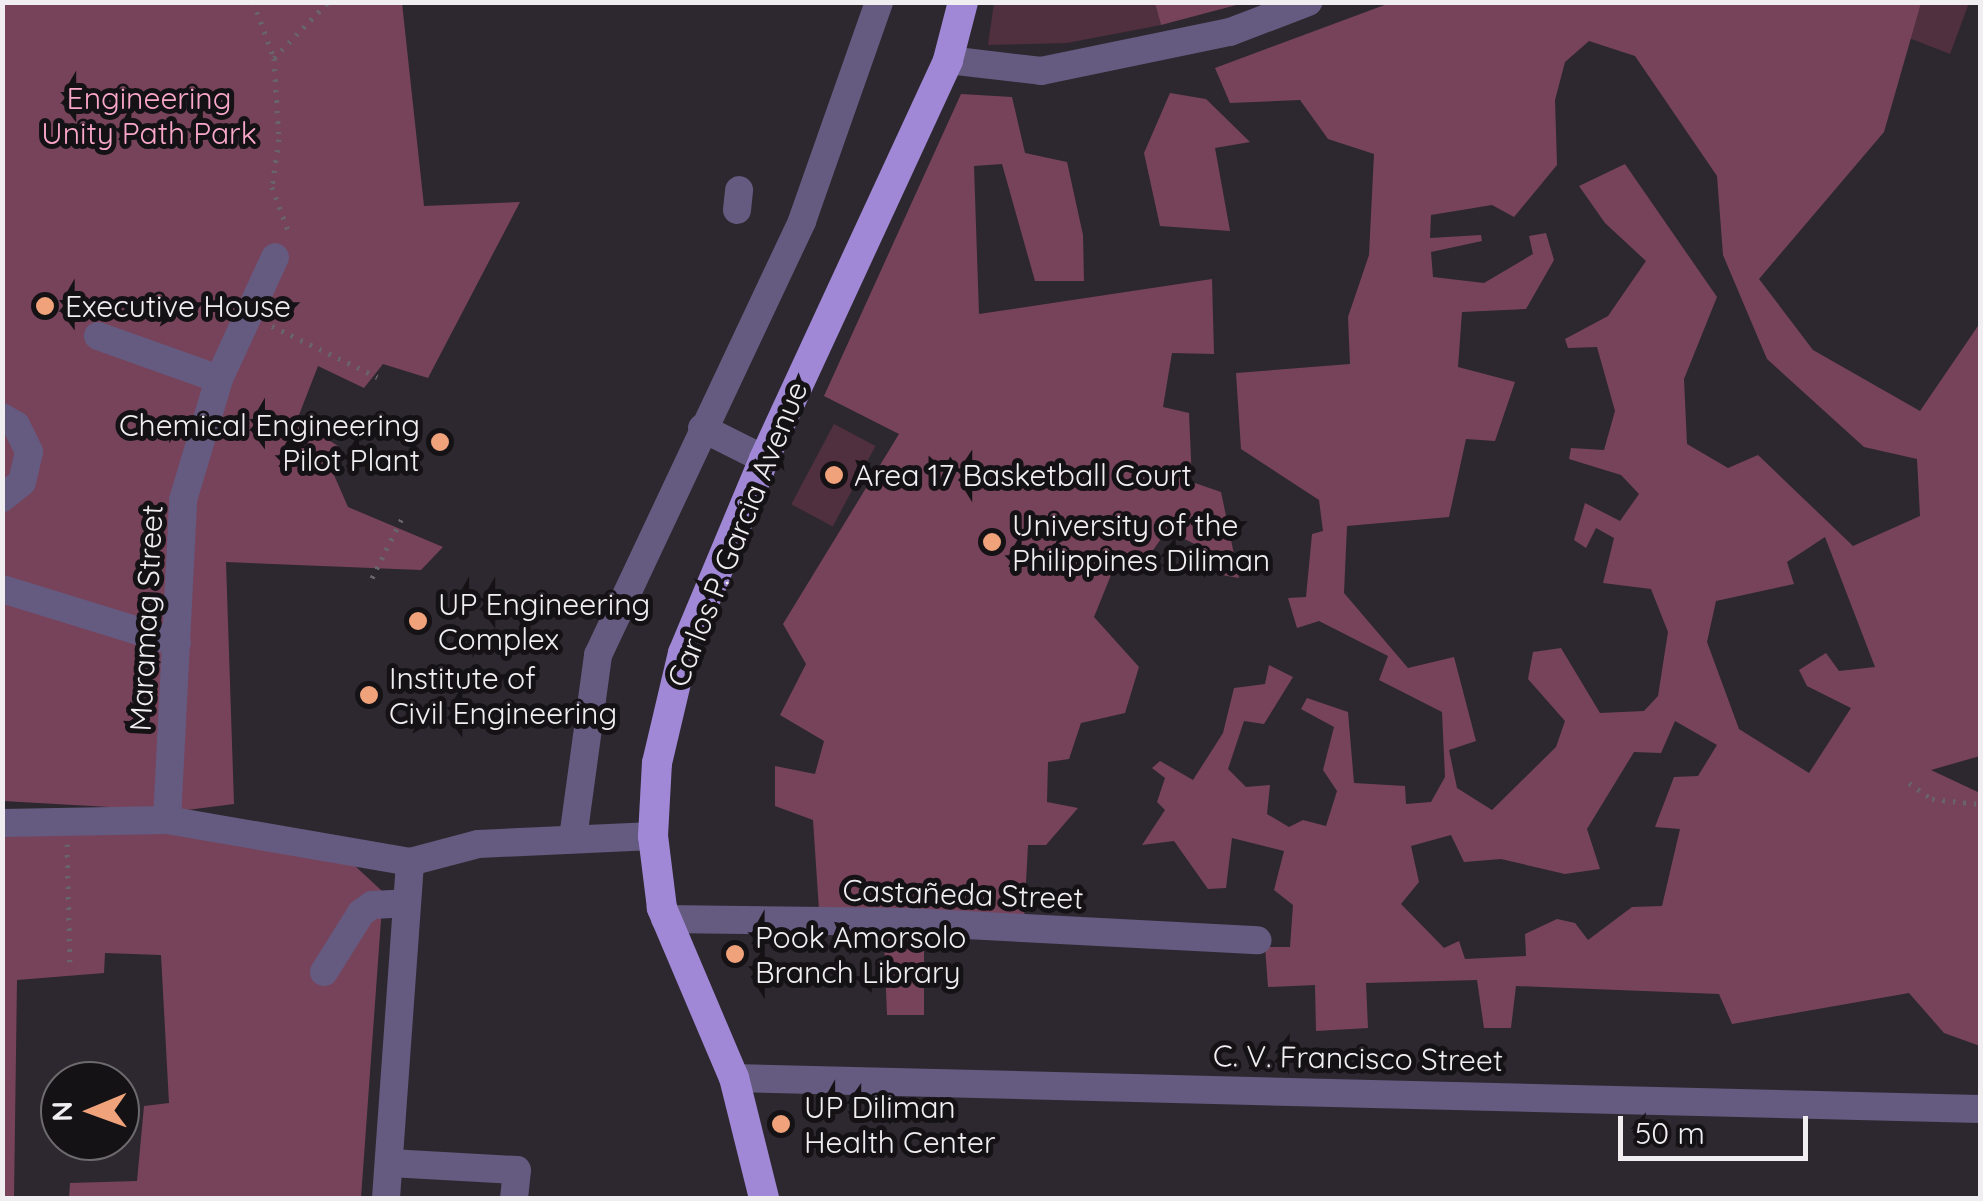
<!DOCTYPE html>
<meta charset="utf-8">
<style>
body{margin:0}
#map{position:relative;width:1983px;height:1201px;overflow:hidden;background:#2d282f;font-family:Quicksand,sans-serif}
div>[style]{position:absolute}
[style*='--x']{left:calc(var(--x)*1px);top:calc(var(--y)*1px);width:calc(var(--w)*1px);rotate:calc(var(--a)*1deg)}
.green>*{inset:0;background:#502f3e;transform-origin:0 0}
.forest>*{inset:0;background:#77435a}
.path>*{height:5px;margin-top:-2.5px;transform-origin:0;background:repeating-linear-gradient(90deg,#68646a 0 2.5px,transparent 0 10.5px)}
.minor>*{height:28px;margin:-14px;padding:0 14px;transform-origin:14px;border-radius:14px;background:#655a80}
.major>*{height:30px;margin:-15px;padding:0 15px;transform-origin:15px;border-radius:15px;background:#a188d7}
.dots>*{width:28px;height:28px;translate:-50% -50%;box-sizing:border-box;border:5px solid #141215;border-radius:50%}
span{translate:-50% -50%;white-space:nowrap;text-align:center;line-height:1.15;-webkit-text-stroke:10px #141215;paint-order:stroke}
.park-label{font-size:30px;color:#faa7ca}
.poi-label{font-size:30px;color:#f1eef2}
.left{translate:0 -50%;text-align:left}
.right{translate:-100% -50%;text-align:right}
.street-label{font-size:30px;color:#f1eef2}
.frame{position:absolute;inset:0;border:5px solid #f1eef2;pointer-events:none}
.north{position:absolute;left:40px;top:1061px;width:100px;height:100px;box-sizing:border-box;background:#141215;border:2px solid #6c6a6d;border-radius:50%;rotate:269deg;font-size:28px;font-weight:700;line-height:40px;text-align:center;color:#f1eef2}
.north::after{content:'';display:block;margin:auto;width:35px;height:45px;background:#f0a27b;clip-path:polygon(50% 0,100% 100%,50% 72%,0 100%)}
.scale{position:absolute;left:1618px;top:1116px;width:190px;height:45px;box-sizing:border-box;border:5px solid #f1eef2;border-top:0;padding-left:12px;font-size:30px;line-height:35px;white-space:nowrap;color:#f1eef2;-webkit-text-stroke:8px #141215;paint-order:stroke}
</style>
<div id="map">
<div class="green">
<div style="clip-path:polygon(994px 3px,1155px 3px,1161px 25px,1067px 43px,988px 45px)"></div>
<div style="clip-path:polygon(1921px 3px,1969px 3px,1950px 54px,1909px 38px)"></div>
<div style="left:834px;top:424px;width:47px;height:91px;rotate:28deg"></div>
</div>
<div class="forest">
<div style="clip-path:polygon(3px 3px,402px 3px,424px 206px,520px 202px,428px 378px,383px 364px,364px 388px,318px 366px,297px 420px,338px 446px,327px 459px,348px 507px,443px 547px,421px 570px,226px 562px,234px 804px,179px 811px,3px 801px)"></div>
<div style="clip-path:polygon(1155px 3px,1155px 2px,1244px 3px,1161px 25px)"></div>
<div style="clip-path:polygon(evenodd,1390px 3px,1921px 3px,1884px 132px,1759px 279px,1813px 350px,1920px 411px,1980px 323px,1980px 756px,1931px 770px,1980px 793px,1980px 1046px,1944px 1033px,1909px 993px,1732px 1024px,1719px 994px,1516px 986px,1511px 1028px,1484px 1028px,1477px 980px,1366px 983px,1368px 1028px,1316px 1031px,1315px 985px,1268px 987px,1265px 947px,1290px 947px,1293px 905px,1274px 890px,1284px 851px,1232px 838px,1226px 888px,1208px 889px,1174px 841px,1142px 845px,1165px 810px,1157px 802px,1165px 778px,1152px 768px,1160px 761px,1193px 780px,1223px 733px,1234px 688px,1265px 684px,1269px 665px,1293px 677px,1264px 724px,1244px 721px,1228px 769px,1246px 787px,1270px 785px,1267px 814px,1289px 827px,1303px 820px,1326px 826px,1337px 791px,1323px 770px,1334px 727px,1301px 709px,1307px 698px,1348px 712px,1354px 783px,1405px 786px,1406px 804px,1431px 802px,1445px 777px,1442px 712px,1379px 680px,1388px 656px,1319px 621px,1297px 628px,1288px 598px,1306px 597px,1312px 534px,1323px 531px,1319px 500px,1241px 449px,1236px 373px,1350px 364px,1348px 317px,1369px 255px,1374px 154px,1328px 139px,1300px 100px,1230px 103px,1215px 68px,1390px 3px,1589px 41px,1635px 56px,1717px 176px,1723px 255px,1767px 359px,1864px 447px,1917px 459px,1920px 516px,1853px 546px,1758px 455px,1728px 468px,1687px 444px,1684px 379px,1717px 297px,1625px 164px,1579px 186px,1605px 223px,1646px 261px,1608px 316px,1565px 339px,1568px 348px,1597px 347px,1615px 411px,1604px 450px,1571px 448px,1569px 459px,1621px 475px,1639px 494px,1620px 521px,1585px 503px,1574px 540px,1586px 548px,1596px 528px,1614px 538px,1603px 583px,1651px 589px,1668px 632px,1658px 696px,1644px 711px,1600px 713px,1561px 648px,1533px 652px,1528px 679px,1565px 721px,1556px 747px,1492px 810px,1457px 788px,1449px 750px,1476px 741px,1454px 657px,1408px 668px,1344px 593px,1347px 526px,1449px 517px,1466px 439px,1495px 441px,1515px 382px,1458px 367px,1462px 312px,1526px 309px,1554px 260px,1546px 233px,1529px 236px,1533px 254px,1484px 283px,1433px 277px,1431px 252px,1482px 241px,1481px 235px,1430px 238px,1431px 215px,1492px 205px,1514px 217px,1557px 165px,1555px 100px,1565px 62px,1589px 41px,1390px 3px,1825px 537px,1875px 667px,1839px 671px,1826px 653px,1799px 670px,1807px 686px,1851px 708px,1809px 773px,1739px 729px,1707px 642px,1716px 601px,1794px 584px,1787px 562px,1825px 537px,1390px 3px,1675px 721px,1717px 745px,1698px 776px,1674px 777px,1655px 827px,1680px 829px,1662px 906px,1632px 907px,1588px 940px,1575px 923px,1557px 919px,1525px 934px,1526px 956px,1465px 959px,1459px 941px,1444px 948px,1401px 904px,1419px 882px,1411px 846px,1451px 835px,1464px 862px,1501px 859px,1565px 874px,1600px 869px,1587px 829px,1634px 752px,1661px 753px,1675px 721px)"></div>
<div style="clip-path:polygon(1170px 93px,1206px 99px,1250px 142px,1215px 148px,1230px 231px,1160px 226px,1144px 153px)"></div>
<div style="clip-path:polygon(961px 94px,1012px 97px,1025px 153px,1067px 162px,1083px 235px,1084px 281px,1035px 281px,1002px 164px,974px 166px,979px 314px,1212px 279px,1214px 354px,1172px 353px,1163px 407px,1189px 413px,1192px 482px,1221px 492px,1239px 578px,1216px 574px,1212px 553px,1167px 530px,1138px 572px,1113px 570px,1094px 617px,1139px 667px,1125px 713px,1081px 723px,1069px 759px,1048px 762px,1047px 802px,1078px 808px,1046px 845px,1028px 845px,1023px 939px,924px 937px,924px 1015px,887px 1015px,883px 913px,819px 910px,813px 820px,775px 806px,775px 766px,815px 774px,824px 741px,780px 715px,806px 664px,783px 624px,899px 434px,824px 396px)"></div>
<div style="clip-path:polygon(163px 827px,354px 865px,383px 892px,361px 1198px,69px 1198px,70px 1183px,137px 1181px,144px 1106px,169px 1103px,161px 955px,105px 953px,104px 973px,17px 980px,14px 1198px,3px 1198px,3px 832px)"></div>
</div>
<div class="path">
<div style="--x:253;--y:2;--w:60;--a:69.4"></div>
<div style="--x:274;--y:58;--w:81;--a:86.5"></div>
<div style="--x:279;--y:139;--w:49;--a:98.3"></div>
<div style="--x:272;--y:187;--w:52;--a:69.8"></div>
<div style="--x:274;--y:58;--w:78;--a:-46"></div>
<div style="--x:272;--y:326;--w:117;--a:25.9"></div>
<div style="--x:372;--y:578;--w:72;--a:-63.4"></div>
<div style="--x:1909;--y:783;--w:28;--a:35"></div>
<div style="--x:1932;--y:799;--w:48;--a:5.9"></div>
<div style="--x:67;--y:844;--w:122;--a:88.6"></div>
</div>
<div class="minor">
<div style="--x:948;--y:60;--w:94;--a:6.7"></div>
<div style="--x:1041;--y:71;--w:193;--a:-11.7"></div>
<div style="--x:1230;--y:32;--w:84;--a:-21"></div>
<div style="--x:737;--y:210;--w:20;--a:-84"></div>
<div style="--x:98;--y:336;--w:128;--a:19.6"></div>
<div style="--x:2;--y:417;--w:16;--a:30"></div>
<div style="--x:16;--y:425;--w:30;--a:64"></div>
<div style="--x:29;--y:452;--w:31;--a:103"></div>
<div style="--x:22;--y:482;--w:26;--a:141"></div>
<div style="--x:702;--y:428;--w:69;--a:26.6"></div>
<div style="--x:2;--y:589;--w:183;--a:17.1"></div>
<div style="--x:167;--y:820;--w:320;--a:-87.1"></div>
<div style="--x:183;--y:500;--w:126;--a:-73.4"></div>
<div style="--x:219;--y:379;--w:134;--a:-65.3"></div>
<div style="--x:2;--y:823;--w:165;--a:-1"></div>
<div style="--x:167;--y:820;--w:247;--a:9.8"></div>
<div style="--x:410;--y:862;--w:70;--a:-14.8"></div>
<div style="--x:478;--y:844;--w:175;--a:-2.6"></div>
<div style="--x:573;--y:838;--w:185;--a:-82.2"></div>
<div style="--x:598;--y:655;--w:480;--a:-64.8"></div>
<div style="--x:802;--y:221;--w:232;--a:-70.6"></div>
<div style="--x:665;--y:919;--w:244;--a:0.7"></div>
<div style="--x:909;--y:922;--w:349;--a:3"></div>
<div style="--x:324;--y:972;--w:70;--a:-57.9"></div>
<div style="--x:361;--y:913;--w:14;--a:-36"></div>
<div style="--x:372;--y:905;--w:35;--a:-3"></div>
<div style="--x:734;--y:1078;--w:1246;--a:1.43"></div>
<div style="--x:390;--y:1163;--w:127;--a:3.2"></div>
<div style="--x:517;--y:1170;--w:28;--a:96"></div>
<div style="--x:386;--y:1198;--w:337;--a:-85.9"></div>
</div>
<div class="major">
<div style="--x:764;--y:1198;--w:124;--a:-104"></div>
<div style="--x:734;--y:1078;--w:185;--a:-113"></div>
<div style="--x:662;--y:908;--w:73;--a:-97.1"></div>
<div style="--x:653;--y:836;--w:73;--a:-86.9"></div>
<div style="--x:657;--y:763;--w:113;--a:-76.7"></div>
<div style="--x:683;--y:653;--w:210;--a:-67.3"></div>
<div style="--x:764;--y:459;--w:439;--a:-65.2"></div>
<div style="--x:948;--y:60;--w:60;--a:-75.5"></div>
</div>
<div class="dots">
<div style="left:45px;top:306px;background:#f0a27b"></div>
<div style="left:440px;top:442px;background:#f0a27b"></div>
<div style="left:834px;top:475px;background:#f0a27b"></div>
<div style="left:992px;top:542px;background:#f0a27b"></div>
<div style="left:418px;top:621px;background:#f0a27b"></div>
<div style="left:369px;top:695px;background:#f0a27b"></div>
<div style="left:735px;top:954px;background:#f0a27b"></div>
<div style="left:781px;top:1124px;background:#f0a27b"></div>
</div>
<div class="park-label">
<span style="left:149px;top:115px">Engineering<br>Unity Path Park</span>
</div>
<div class="poi-label">
<span class="left" style="left:65px;top:306px">Executive House</span>
<span class="right" style="left:420px;top:442px">Chemical Engineering<br>Pilot Plant</span>
<span class="left" style="left:854px;top:475px">Area 17 Basketball Court</span>
<span class="left" style="left:1012px;top:542px">University of the<br>Philippines Diliman</span>
<span class="left" style="left:438px;top:621px">UP Engineering<br>Complex</span>
<span class="left" style="left:389px;top:695px">Institute of<br>Civil Engineering</span>
<span class="left" style="left:755px;top:954px">Pook Amorsolo<br>Branch Library</span>
<span class="left" style="left:804px;top:1124px">UP Diliman<br>Health Center</span>
</div>
<div class="street-label">
<span style="left:737px;top:534px;rotate:-68deg">Carlos P. Garcia Avenue</span>
<span style="left:146px;top:618px;rotate:-87deg">Maramag Street</span>
<span style="left:963px;top:894px;rotate:2deg">Castañeda Street</span>
<span style="left:1358px;top:1058px;rotate:1deg">C. V. Francisco Street</span>
</div>
<div class="frame"></div>
<div class="north">N</div>
<div class="scale">50 m</div>
</div>
